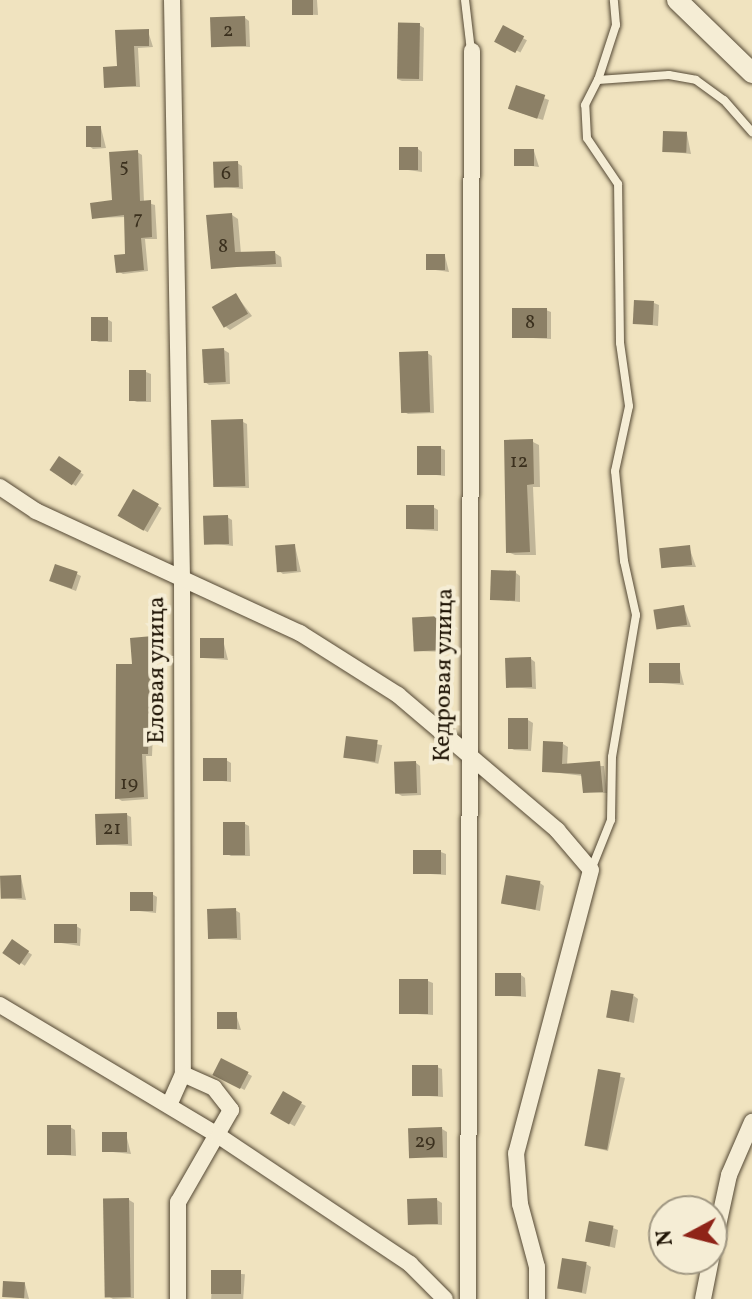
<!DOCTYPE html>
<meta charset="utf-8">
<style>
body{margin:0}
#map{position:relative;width:752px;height:1299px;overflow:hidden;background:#f0e3bf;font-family:Vollkorn,serif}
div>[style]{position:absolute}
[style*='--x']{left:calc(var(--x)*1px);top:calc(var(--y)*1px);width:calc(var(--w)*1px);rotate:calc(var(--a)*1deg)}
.shadow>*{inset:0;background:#0003;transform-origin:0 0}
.building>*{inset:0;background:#8c8066;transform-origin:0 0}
.roads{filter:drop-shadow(0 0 2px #544834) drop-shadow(0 0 2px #544834)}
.service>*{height:8px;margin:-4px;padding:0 4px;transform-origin:4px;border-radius:4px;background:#f5edd5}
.minor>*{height:16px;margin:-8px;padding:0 8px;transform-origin:8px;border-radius:8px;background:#f5edd5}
.tertiary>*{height:20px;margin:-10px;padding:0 10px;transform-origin:10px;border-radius:10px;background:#f5edd5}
span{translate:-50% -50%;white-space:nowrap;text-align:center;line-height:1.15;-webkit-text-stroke:8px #f5edd5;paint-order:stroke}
.number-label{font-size:20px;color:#3b301e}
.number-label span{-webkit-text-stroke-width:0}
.street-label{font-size:24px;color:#201506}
.north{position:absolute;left:648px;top:1195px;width:80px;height:80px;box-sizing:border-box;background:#f5edd5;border:2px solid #a09782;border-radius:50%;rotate:263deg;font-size:22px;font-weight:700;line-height:32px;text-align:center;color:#201506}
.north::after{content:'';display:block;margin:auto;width:28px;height:36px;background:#8f2418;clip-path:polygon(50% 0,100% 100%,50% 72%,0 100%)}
</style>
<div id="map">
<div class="shadow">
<div style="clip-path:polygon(294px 0,317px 0,318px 15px,295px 14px)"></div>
<div style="clip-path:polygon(245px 18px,249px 21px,250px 47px,213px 45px)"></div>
<div style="clip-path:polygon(419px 25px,424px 28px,423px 81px,402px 81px,397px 79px)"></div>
<div style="left:504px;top:28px;width:26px;height:14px;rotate:28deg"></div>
<div style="clip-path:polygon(148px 31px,153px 47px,138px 48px,140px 87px,106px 86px,119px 68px,117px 32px)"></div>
<div style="clip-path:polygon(517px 88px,549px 100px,543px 120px,515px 111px)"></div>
<div style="clip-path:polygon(101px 128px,106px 148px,93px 149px,89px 146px)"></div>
<div style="clip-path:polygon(687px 134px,691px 154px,665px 151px)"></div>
<div style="clip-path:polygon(418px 149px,422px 152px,422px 172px,401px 169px)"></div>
<div style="clip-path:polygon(534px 151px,539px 167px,517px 164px)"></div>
<div style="clip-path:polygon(137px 152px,142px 155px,144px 202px,155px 205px,157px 239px,145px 239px,148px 271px,123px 274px,118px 271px,127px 255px,126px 217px,94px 218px,114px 202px)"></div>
<div style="clip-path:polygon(237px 163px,242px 166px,243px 189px,216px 186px)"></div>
<div style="clip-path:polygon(232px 215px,238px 219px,241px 254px,275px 253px,281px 257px,282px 267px,213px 267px)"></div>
<div style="clip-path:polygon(445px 256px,449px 272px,429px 269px)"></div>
<div style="clip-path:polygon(236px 295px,252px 316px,230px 330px,226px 327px)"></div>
<div style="clip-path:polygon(654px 303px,659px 305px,658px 326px,635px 323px)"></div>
<div style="clip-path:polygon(546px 310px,551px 312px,551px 339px,515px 337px)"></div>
<div style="clip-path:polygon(107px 319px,112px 322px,112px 342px,99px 342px,94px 340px)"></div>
<div style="clip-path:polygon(224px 350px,229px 353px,230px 384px,209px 385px,205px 382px)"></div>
<div style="clip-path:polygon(427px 353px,432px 356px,434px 413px,408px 414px,403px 411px)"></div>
<div style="clip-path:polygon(146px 372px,151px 374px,151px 402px,137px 402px,132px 400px)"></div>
<div style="clip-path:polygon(243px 422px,247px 424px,249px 488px,218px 487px,213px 485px)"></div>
<div style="clip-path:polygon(533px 442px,539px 445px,540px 487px,533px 487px,536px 555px,515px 555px,508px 552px)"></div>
<div style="clip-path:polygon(440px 448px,445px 450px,445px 476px,419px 473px)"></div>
<div style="left:60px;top:458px;width:29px;height:14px;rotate:35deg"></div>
<div style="left:134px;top:492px;width:32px;height:28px;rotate:30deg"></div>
<div style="clip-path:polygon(433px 507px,438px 510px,438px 531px,408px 529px)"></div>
<div style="clip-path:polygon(227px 517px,232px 520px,233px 546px,206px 543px)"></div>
<div style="clip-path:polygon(295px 546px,301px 572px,283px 574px,279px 571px)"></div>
<div style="clip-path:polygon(689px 547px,696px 567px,663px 567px)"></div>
<div style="clip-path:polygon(516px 573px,520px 576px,520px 602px,492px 599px)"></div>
<div style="clip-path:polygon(77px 574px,81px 576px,76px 591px,55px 583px)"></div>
<div style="clip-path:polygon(684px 607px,691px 627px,658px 627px)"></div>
<div style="clip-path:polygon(441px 618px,445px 620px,447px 652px,416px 651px)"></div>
<div style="clip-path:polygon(153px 638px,157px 641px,152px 756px,146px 756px,148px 799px,122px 801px,117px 798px,134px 666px)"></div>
<div style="clip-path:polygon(223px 640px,228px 660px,203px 658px)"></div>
<div style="clip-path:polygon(531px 659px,535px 662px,536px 689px,508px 687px)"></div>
<div style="clip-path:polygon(679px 665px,684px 685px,650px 682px)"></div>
<div style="clip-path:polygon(528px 720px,533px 723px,531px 751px,514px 750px,509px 747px)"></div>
<div style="left:348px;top:738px;width:35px;height:19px;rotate:12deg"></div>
<div style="clip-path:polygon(563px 744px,568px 747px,567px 766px,604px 766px,607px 793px,585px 792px,583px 776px,544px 771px)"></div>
<div style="clip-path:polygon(226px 760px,231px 763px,231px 782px,205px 779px)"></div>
<div style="clip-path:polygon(416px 763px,420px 766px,421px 795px,402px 796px,397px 793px)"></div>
<div style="clip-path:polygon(127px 815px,131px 817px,132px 846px,98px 844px)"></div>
<div style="clip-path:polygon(245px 824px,249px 826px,250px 856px,231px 856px,226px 853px)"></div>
<div style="clip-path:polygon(441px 852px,446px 854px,446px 875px,415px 873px)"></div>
<div style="clip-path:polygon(21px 877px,26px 900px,2px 898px)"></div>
<div style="clip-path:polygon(540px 883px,544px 886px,540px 911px,503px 903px)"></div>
<div style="clip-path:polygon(152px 894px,157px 897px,156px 913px,131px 910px)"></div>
<div style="clip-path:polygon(235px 910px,240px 913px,241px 940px,210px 938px)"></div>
<div style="clip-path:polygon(76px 926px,81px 929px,80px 946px,55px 942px)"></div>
<div style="left:13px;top:942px;width:23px;height:13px;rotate:34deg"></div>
<div style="clip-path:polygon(521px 975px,525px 978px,526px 997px,497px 995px)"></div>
<div style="clip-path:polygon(428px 981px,433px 983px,433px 1015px,402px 1013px)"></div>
<div style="clip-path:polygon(634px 996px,638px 999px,634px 1023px,608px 1017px)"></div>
<div style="clip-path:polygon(236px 1014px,241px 1030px,219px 1028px)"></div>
<div style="left:222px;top:1060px;width:34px;height:16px;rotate:28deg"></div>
<div style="clip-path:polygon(437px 1067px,442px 1069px,443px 1097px,415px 1095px)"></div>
<div style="clip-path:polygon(600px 1071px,625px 1078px,608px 1151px,587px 1146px)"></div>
<div style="left:284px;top:1094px;width:25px;height:23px;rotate:29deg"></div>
<div style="clip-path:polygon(70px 1127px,75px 1130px,76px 1156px,50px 1154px)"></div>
<div style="clip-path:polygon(442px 1129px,447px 1132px,447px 1158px,410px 1156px)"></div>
<div style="clip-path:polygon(126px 1134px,131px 1154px,104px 1151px)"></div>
<div style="clip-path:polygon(129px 1200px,134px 1203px,134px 1298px,113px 1299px,108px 1296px)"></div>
<div style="clip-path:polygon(437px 1200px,442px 1203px,442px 1225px,410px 1223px)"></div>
<div style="clip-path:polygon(613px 1228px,618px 1230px,615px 1248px,588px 1241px)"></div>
<div style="clip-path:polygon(586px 1264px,591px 1267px,586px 1294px,559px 1288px)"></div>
<div style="left:213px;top:1272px;width:32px;height:27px;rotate:4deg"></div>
<div style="clip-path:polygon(25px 1284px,29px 1299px,4px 1296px)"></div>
</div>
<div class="building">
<div style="left:292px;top:0;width:21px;height:15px"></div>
<div style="left:245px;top:16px;width:30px;height:35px;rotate:88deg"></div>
<div style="left:420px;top:23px;width:56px;height:22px;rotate:91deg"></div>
<div style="left:503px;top:25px;width:24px;height:19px;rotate:28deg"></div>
<div style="clip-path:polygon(149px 29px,149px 46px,134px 46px,136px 86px,104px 88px,103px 67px,117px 66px,115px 30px)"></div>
<div style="left:516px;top:85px;width:31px;height:25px;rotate:19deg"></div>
<div style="left:86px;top:126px;width:15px;height:21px"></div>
<div style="left:663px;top:131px;width:24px;height:21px;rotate:2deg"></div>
<div style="left:399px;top:147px;width:19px;height:23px"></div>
<div style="left:514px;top:149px;width:20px;height:17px"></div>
<div style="clip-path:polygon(138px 150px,140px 201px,151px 200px,152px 237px,141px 238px,144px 270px,116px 273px,114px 255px,125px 254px,124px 215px,92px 219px,90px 203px,112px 200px,109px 152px)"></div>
<div style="left:238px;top:161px;width:26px;height:25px;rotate:88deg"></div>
<div style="clip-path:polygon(232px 213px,235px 252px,275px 251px,276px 264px,211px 269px,206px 215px)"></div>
<div style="left:445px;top:254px;width:16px;height:19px;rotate:90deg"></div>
<div style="left:236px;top:293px;width:24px;height:28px;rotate:60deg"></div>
<div style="left:634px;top:300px;width:20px;height:24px;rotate:3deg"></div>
<div style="left:512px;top:308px;width:35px;height:30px"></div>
<div style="left:91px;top:317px;width:17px;height:24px"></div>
<div style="left:224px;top:348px;width:34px;height:22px;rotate:87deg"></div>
<div style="left:428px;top:351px;width:61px;height:29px;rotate:88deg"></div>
<div style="left:129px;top:370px;width:17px;height:31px"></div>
<div style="left:243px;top:419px;width:67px;height:32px;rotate:88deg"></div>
<div style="clip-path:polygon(533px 439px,534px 484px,527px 485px,530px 552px,506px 553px,504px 440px)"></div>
<div style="left:417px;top:446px;width:24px;height:29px"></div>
<div style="left:59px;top:456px;width:27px;height:17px;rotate:34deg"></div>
<div style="left:133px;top:489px;width:30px;height:31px;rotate:30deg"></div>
<div style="left:434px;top:505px;width:24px;height:28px;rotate:90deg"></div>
<div style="left:228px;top:515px;width:29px;height:25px;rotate:88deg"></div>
<div style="left:295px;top:544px;width:27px;height:20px;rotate:86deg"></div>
<div style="left:690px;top:545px;width:20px;height:31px;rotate:84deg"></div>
<div style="left:55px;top:564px;width:24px;height:18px;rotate:19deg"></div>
<div style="left:491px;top:570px;width:25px;height:30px;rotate:2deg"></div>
<div style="left:684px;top:605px;width:20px;height:31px;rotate:81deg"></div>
<div style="left:441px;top:616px;width:34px;height:29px;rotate:87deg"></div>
<div style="clip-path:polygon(153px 636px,148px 754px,142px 754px,144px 797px,115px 799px,116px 664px,132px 664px,130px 638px)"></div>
<div style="left:224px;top:638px;width:20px;height:24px;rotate:90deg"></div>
<div style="left:531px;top:657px;width:30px;height:26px;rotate:88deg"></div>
<div style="left:649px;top:663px;width:31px;height:20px"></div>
<div style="left:508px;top:718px;width:20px;height:31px"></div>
<div style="left:346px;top:736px;width:32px;height:22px;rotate:7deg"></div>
<div style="clip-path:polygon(543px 741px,563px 742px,562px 764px,600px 761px,603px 792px,583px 793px,581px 774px,542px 772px)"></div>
<div style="left:227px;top:758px;width:23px;height:24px;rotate:90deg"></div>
<div style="left:416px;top:761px;width:32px;height:22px;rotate:88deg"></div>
<div style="left:127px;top:813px;width:31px;height:32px;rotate:88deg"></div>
<div style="left:223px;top:822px;width:22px;height:33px"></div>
<div style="left:413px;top:850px;width:28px;height:24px"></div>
<div style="left:21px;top:875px;width:23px;height:21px;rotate:88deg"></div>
<div style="left:506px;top:875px;width:35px;height:29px;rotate:10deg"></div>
<div style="left:130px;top:892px;width:23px;height:19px"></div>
<div style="left:236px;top:908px;width:30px;height:29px;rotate:88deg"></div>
<div style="left:54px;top:924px;width:23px;height:19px"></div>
<div style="left:12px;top:939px;width:21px;height:17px;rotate:35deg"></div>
<div style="left:521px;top:973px;width:23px;height:26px;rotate:90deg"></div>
<div style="left:399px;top:979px;width:29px;height:35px"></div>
<div style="left:611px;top:990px;width:23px;height:28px;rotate:10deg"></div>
<div style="left:217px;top:1012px;width:20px;height:17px"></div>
<div style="left:221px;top:1058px;width:31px;height:19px;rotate:27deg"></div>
<div style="left:412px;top:1065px;width:26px;height:31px"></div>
<div style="left:598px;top:1069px;width:23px;height:78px;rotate:10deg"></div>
<div style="left:283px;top:1091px;width:22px;height:26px;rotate:30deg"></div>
<div style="left:47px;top:1125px;width:24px;height:30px"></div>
<div style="left:442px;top:1127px;width:30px;height:34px;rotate:88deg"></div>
<div style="left:102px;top:1132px;width:25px;height:20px"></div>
<div style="left:129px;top:1198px;width:99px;height:26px;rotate:89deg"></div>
<div style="left:437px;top:1198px;width:26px;height:30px;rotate:88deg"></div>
<div style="left:589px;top:1221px;width:25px;height:21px;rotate:11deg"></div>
<div style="left:562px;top:1258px;width:25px;height:31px;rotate:9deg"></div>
<div style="left:211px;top:1270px;width:30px;height:24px"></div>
<div style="left:3px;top:1281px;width:22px;height:16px;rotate:3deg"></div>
</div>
<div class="roads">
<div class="service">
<div style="--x:465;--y:0;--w:51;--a:83.3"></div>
<div style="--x:598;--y:80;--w:71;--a:-4"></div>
<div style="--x:669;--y:75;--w:27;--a:10"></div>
<div style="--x:696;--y:80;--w:34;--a:36"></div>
<div style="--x:724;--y:100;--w:43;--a:48.8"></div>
<div style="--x:591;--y:870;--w:54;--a:-68.2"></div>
<div style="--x:611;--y:820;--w:63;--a:-89.1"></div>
<div style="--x:612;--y:757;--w:144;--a:-80.4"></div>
<div style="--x:636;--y:615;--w:55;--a:-102.5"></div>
<div style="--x:624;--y:561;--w:90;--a:-95.7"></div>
<div style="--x:615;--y:471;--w:66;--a:-77.8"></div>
<div style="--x:629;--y:406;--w:64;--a:-98.1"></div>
<div style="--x:620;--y:343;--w:159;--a:-90.7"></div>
<div style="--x:618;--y:184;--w:55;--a:-124"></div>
<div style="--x:587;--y:138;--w:33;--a:-93"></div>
<div style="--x:585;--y:105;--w:28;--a:-63"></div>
<div style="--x:598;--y:80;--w:58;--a:-71.9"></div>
<div style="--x:616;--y:25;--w:25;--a:-95"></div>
</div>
<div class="minor">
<div style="--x:172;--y:0;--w:579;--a:89.01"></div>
<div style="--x:182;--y:579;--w:495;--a:89.9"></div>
<div style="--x:183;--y:1074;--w:34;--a:24"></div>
<div style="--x:214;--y:1088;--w:28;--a:52"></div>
<div style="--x:231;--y:1110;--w:106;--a:119.9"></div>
<div style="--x:178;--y:1202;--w:97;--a:90"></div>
<div style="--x:0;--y:487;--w:43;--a:33.7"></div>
<div style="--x:36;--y:511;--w:291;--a:24.8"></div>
<div style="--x:300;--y:633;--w:116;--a:32.3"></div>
<div style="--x:398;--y:695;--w:209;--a:40.3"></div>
<div style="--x:557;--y:830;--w:52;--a:49.6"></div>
<div style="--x:591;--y:870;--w:293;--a:104.8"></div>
<div style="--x:516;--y:1153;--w:51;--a:85.5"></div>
<div style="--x:520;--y:1204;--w:65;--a:74.9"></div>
<div style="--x:537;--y:1267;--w:32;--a:90"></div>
<div style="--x:0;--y:1005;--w:255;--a:30.9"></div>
<div style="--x:219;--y:1136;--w:230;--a:33.8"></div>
<div style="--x:410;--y:1264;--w:49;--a:45"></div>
<div style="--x:170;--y:1103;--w:32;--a:-66"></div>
<div style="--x:712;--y:1253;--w:80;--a:-77.7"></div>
<div style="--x:729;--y:1175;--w:58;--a:-66.5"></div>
<div style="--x:468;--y:1299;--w:1248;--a:-89.82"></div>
<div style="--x:703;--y:1299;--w:41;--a:-78.7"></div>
</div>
<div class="tertiary">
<div style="--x:677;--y:0;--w:105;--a:44.2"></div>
</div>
</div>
<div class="number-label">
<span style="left:228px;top:31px">2</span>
<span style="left:124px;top:167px">5</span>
<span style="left:226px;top:174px">6</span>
<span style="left:138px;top:219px">7</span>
<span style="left:223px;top:247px">8</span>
<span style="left:530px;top:323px">8</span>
<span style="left:519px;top:462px">12</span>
<span style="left:129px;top:784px">19</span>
<span style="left:112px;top:829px">21</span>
<span style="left:425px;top:1142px">29</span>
</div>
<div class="street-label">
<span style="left:158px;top:670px;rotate:-90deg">Еловая улица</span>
<span style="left:445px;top:675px;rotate:-89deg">Кедровая улица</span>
</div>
<div class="north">N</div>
</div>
